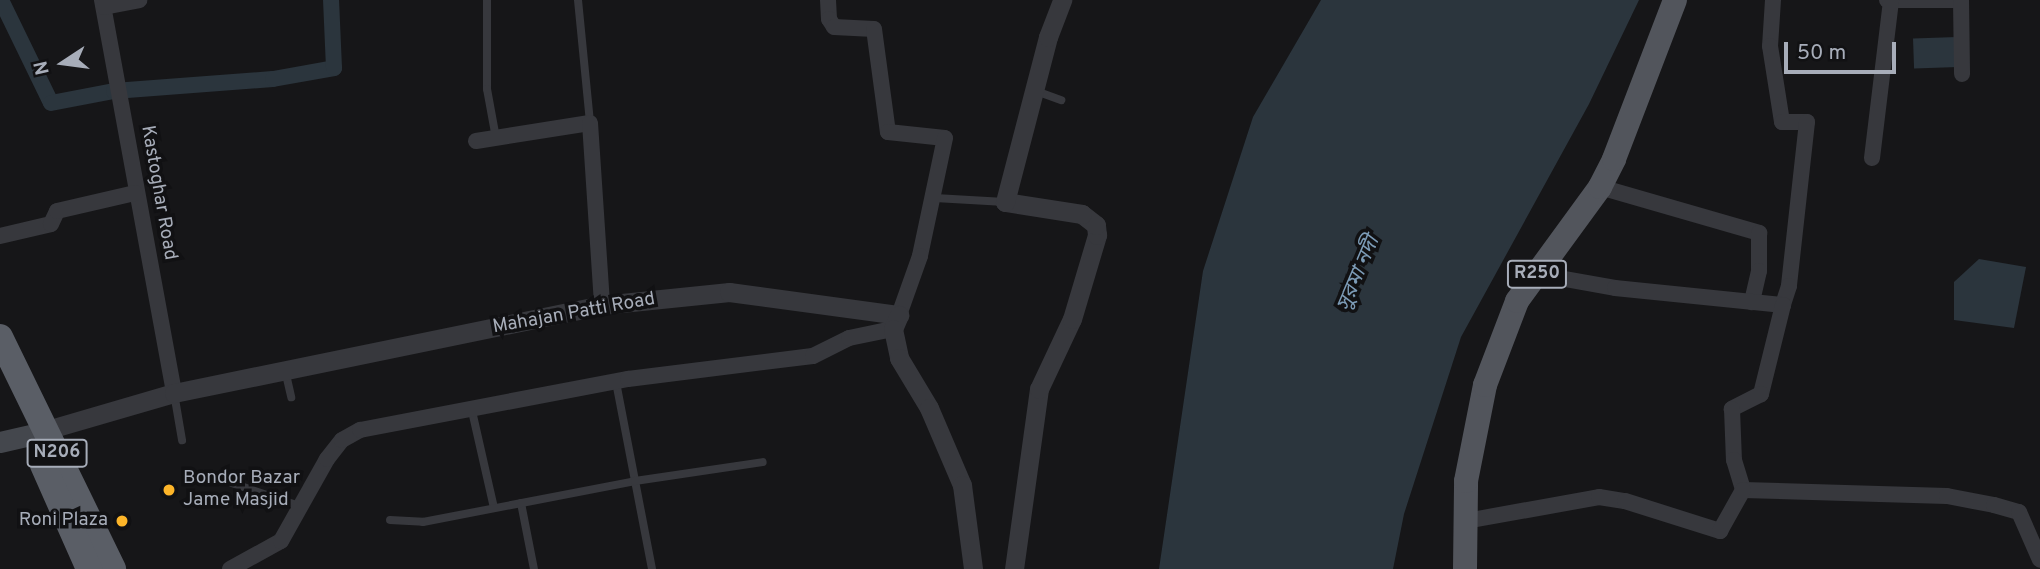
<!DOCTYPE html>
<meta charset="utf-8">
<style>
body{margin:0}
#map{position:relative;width:2040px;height:569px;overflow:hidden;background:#161618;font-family:Overpass,"Noto Sans Bengali",sans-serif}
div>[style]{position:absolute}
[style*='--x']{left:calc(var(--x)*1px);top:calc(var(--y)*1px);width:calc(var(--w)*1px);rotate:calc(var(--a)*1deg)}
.water>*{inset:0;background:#2b353d;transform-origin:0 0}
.canal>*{height:16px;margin:-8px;padding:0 8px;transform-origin:8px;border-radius:8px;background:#2b353d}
.service>*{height:8px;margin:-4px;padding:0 4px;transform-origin:4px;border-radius:4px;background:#37383d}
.minor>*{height:16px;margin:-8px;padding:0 8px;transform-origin:8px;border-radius:8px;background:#37383d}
.tertiary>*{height:19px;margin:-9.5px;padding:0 9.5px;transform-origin:9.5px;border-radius:9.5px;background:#37383d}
.secondary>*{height:21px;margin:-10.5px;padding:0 10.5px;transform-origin:10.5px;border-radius:10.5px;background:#44474d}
.primary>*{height:24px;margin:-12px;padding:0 12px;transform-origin:12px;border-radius:12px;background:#52555c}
.trunk>*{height:26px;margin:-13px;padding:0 13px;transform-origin:13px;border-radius:13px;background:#5a5e66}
.dots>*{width:19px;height:19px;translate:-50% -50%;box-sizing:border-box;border:4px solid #111113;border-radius:50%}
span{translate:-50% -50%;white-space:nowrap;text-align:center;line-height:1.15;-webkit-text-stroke:7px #111113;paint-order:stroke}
.shield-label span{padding:2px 5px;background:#111113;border:2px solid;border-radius:5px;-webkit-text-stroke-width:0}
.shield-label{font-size:18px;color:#a7adb9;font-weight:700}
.street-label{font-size:19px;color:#a7adb9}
.poi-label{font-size:19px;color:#a7adb9}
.left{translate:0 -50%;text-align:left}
.right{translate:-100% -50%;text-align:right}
.water-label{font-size:21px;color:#7c9bb6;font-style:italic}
.north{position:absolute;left:28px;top:28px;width:70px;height:70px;-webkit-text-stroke:5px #111113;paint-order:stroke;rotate:257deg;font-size:19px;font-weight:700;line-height:28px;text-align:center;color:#a7adb9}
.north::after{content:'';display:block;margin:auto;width:24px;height:32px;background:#a7adb9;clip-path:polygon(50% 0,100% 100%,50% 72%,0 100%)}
.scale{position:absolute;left:1784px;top:42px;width:112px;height:32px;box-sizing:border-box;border:4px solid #a7adb9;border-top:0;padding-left:9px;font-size:21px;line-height:24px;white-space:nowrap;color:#a7adb9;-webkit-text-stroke:5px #111113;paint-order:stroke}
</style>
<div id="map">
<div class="water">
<div style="clip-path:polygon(1321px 0,1639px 0,1589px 104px,1461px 337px,1404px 514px,1393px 569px,1159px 569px,1203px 271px,1253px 117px)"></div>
<div style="left:1957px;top:37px;width:30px;height:44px;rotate:88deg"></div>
<div style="clip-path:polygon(1979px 259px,2026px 267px,2014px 328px,1954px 320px,1954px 282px)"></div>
</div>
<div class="canal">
<div style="--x:1;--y:0;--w:114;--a:64.1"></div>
<div style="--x:51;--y:103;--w:64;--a:-10.8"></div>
<div style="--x:114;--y:91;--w:159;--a:-4.3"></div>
<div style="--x:273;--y:79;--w:62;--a:-10.2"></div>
<div style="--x:334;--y:68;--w:68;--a:-92.5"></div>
</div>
<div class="service">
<div style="--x:487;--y:0;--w:89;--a:90"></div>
<div style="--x:487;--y:89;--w:50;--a:79.6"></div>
<div style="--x:578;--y:0;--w:124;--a:84.4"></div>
<div style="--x:1036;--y:91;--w:27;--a:20"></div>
<div style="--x:935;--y:198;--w:70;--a:3.3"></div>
<div style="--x:285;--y:370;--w:28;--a:77"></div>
<div style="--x:616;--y:382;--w:190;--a:79.1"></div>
<div style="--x:174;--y:393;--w:48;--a:80.3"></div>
<div style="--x:472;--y:411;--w:99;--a:77.2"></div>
<div style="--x:208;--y:475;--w:99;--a:18.8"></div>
<div style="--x:521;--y:503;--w:67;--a:78.9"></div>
<div style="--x:390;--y:520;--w:33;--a:3"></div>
<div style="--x:423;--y:522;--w:216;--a:-10.9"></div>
<div style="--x:635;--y:481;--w:129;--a:-8.4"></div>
</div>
<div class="minor">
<div style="--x:102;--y:0;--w:400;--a:79.6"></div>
<div style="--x:828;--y:0;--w:19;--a:87"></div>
<div style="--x:829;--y:19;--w:9;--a:58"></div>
<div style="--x:834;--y:27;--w:40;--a:2.9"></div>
<div style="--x:874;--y:29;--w:104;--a:82.3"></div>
<div style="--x:888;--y:132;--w:57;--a:6"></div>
<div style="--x:945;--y:138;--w:121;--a:102"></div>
<div style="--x:920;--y:256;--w:63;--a:109.6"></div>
<div style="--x:1773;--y:0;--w:46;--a:93.7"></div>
<div style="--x:1770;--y:46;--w:77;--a:81"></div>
<div style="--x:1782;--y:122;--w:25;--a:0"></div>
<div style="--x:1807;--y:122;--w:165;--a:96.3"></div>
<div style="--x:1789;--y:286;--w:20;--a:108"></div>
<div style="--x:1887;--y:0;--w:74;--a:0"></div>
<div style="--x:1961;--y:0;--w:74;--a:89.2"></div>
<div style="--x:104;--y:7;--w:36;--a:-11"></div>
<div style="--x:476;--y:141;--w:115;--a:-9"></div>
<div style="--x:590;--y:123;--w:182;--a:86.2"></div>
<div style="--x:1872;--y:158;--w:159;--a:-83.1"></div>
<div style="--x:1600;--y:187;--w:166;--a:16.1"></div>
<div style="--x:1759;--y:233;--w:38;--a:90"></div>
<div style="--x:1759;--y:271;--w:32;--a:103"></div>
<div style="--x:0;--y:236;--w:52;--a:-13.2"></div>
<div style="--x:51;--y:224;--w:14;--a:-65"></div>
<div style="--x:57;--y:211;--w:80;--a:-13"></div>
<div style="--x:1537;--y:274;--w:79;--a:10.2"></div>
<div style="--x:1615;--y:288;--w:169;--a:5.8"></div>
<div style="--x:1783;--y:305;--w:92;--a:103.9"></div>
<div style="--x:1761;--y:394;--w:33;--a:153"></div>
<div style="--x:1732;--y:409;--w:51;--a:87.8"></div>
<div style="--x:1734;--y:460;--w:31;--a:73"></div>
<div style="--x:1743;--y:490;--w:204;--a:1.7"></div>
<div style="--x:1947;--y:496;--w:48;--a:10.8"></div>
<div style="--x:1994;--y:505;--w:26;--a:16"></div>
<div style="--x:2019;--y:512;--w:52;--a:66.4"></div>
<div style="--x:1466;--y:521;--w:135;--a:-10.2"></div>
<div style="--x:1599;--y:497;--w:26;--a:9"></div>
<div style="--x:1625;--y:501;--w:100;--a:17.5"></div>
<div style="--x:1720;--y:531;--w:47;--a:-60.7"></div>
<div style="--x:230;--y:569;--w:58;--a:-28.8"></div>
<div style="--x:281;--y:541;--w:94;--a:-60.7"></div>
<div style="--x:327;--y:459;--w:24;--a:-52"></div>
<div style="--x:342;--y:440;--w:21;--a:-29"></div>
<div style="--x:360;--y:430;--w:273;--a:-10.8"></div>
<div style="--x:628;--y:379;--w:186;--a:-7.1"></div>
<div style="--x:813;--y:356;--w:40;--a:-26.6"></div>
<div style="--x:849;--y:338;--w:45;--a:-11.6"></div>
</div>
<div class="tertiary">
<div style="--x:33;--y:434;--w:147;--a:-16.2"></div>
<div style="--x:174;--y:393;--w:437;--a:-11.6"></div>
<div style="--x:602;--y:305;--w:128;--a:-5.8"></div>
<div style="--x:729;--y:292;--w:172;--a:7.7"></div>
<div style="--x:899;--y:315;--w:15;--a:113"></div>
<div style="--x:893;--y:329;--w:30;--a:78"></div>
<div style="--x:899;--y:358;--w:58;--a:59"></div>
<div style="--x:929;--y:408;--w:84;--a:66.8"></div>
<div style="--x:962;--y:485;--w:85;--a:82.5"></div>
<div style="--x:1014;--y:569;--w:182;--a:-82.1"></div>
<div style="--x:1039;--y:389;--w:77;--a:-64.8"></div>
<div style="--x:1072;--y:319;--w:88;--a:-73.4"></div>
<div style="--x:1097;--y:235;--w:10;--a:-96"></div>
<div style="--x:1096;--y:225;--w:18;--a:-142"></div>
<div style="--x:1082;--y:214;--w:78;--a:-171.1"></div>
<div style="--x:1005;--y:202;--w:171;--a:-75.4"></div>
<div style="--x:1048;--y:37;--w:40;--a:-69"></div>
</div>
<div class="secondary">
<div style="--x:0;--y:442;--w:31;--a:-13"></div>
</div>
<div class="primary">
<div style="--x:1465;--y:569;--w:88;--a:-89.3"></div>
<div style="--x:1466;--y:481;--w:98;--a:-78.8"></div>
<div style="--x:1485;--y:385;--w:90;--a:-69.1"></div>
<div style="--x:1517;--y:301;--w:141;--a:-53.9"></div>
<div style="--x:1600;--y:187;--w:31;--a:-63"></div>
<div style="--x:1614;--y:159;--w:170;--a:-69"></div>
</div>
<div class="trunk">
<div style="--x:0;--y:337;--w:258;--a:64"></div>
<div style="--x:43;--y:465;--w:114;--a:66.1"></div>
</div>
<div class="dots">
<div style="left:169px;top:490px;background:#fdb529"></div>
<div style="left:122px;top:521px;background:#fdb529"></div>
</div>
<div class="shield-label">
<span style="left:1537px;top:274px">R250</span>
<span style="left:57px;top:453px">N206</span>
</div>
<div class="street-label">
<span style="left:158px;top:193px;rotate:80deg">Kastoghar Road</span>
<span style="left:574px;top:314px;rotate:-10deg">Mahajan Patti Road</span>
</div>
<div class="poi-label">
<span class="left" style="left:183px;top:490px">Bondor Bazar<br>Jame Masjid</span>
<span class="right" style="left:108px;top:521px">Roni Plaza</span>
</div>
<div class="water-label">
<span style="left:1359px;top:274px;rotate:-67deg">সুরমা নদী</span>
</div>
<div class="north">N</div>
<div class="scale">50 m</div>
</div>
